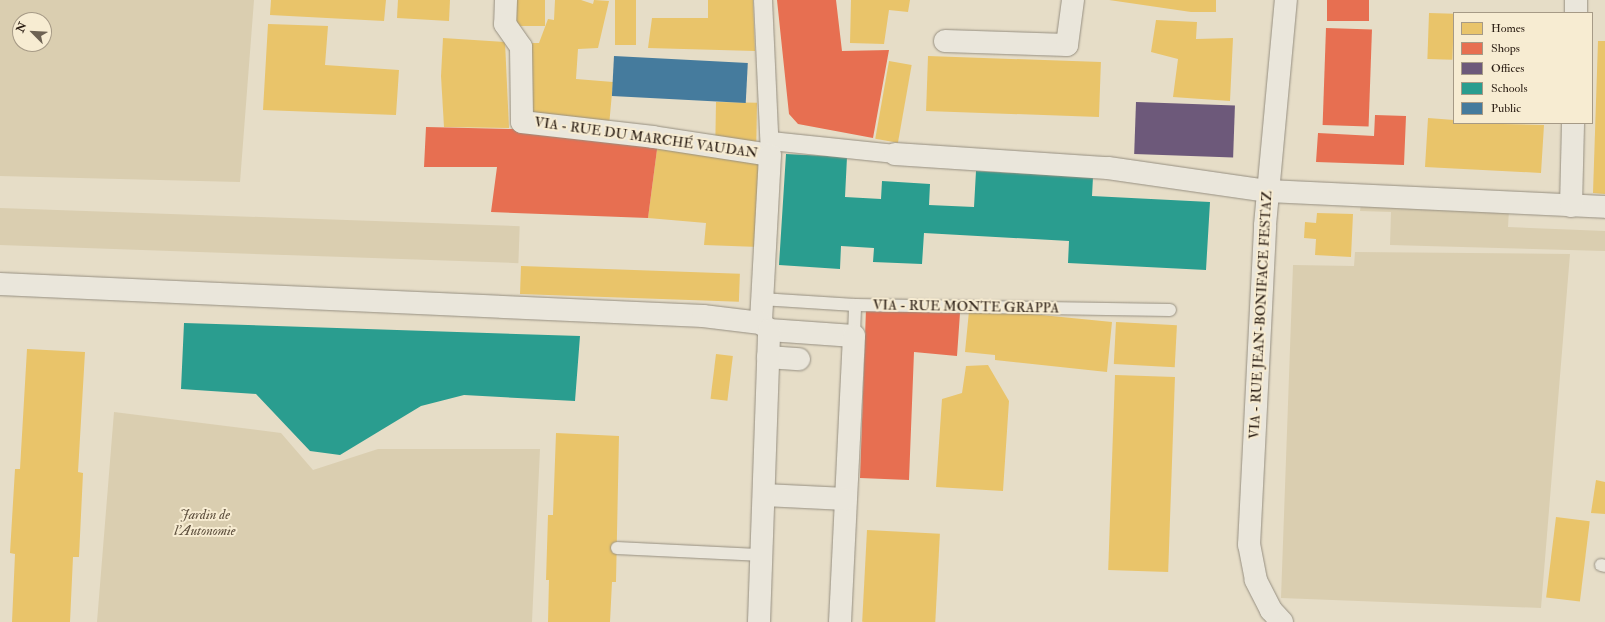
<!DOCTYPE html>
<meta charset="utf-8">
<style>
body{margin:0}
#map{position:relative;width:1605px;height:622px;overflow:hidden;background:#e6ddc7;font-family:"IM FELL Double Pica",serif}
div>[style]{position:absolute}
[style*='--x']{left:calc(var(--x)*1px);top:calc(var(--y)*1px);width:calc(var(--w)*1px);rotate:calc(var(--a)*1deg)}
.green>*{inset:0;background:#daceb0;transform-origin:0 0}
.homes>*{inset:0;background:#e9c46a;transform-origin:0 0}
.shops>*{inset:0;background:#e76f51;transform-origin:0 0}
.offices>*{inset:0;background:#6d597a;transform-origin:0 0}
.schools>*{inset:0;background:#2a9d8f}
.public>*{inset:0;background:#457b9d;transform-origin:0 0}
.roads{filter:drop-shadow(0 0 1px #968f81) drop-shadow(0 0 1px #968f81)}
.service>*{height:12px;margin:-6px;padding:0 6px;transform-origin:6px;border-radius:6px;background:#eae6db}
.pedestrian>*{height:18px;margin:-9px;padding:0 9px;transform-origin:9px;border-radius:9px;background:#eae6db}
.minor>*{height:22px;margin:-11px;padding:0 11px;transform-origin:11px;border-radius:11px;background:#eae6db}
span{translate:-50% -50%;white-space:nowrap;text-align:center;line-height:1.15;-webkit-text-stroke:4px #f7ecd2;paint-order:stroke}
.street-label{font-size:14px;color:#2c1f15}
.park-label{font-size:14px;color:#5e503e;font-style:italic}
.legend{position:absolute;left:1453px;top:12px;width:140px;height:112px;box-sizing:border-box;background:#f7ecd2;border:1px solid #a69a86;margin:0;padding:5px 7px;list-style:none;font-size:12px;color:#2c1f15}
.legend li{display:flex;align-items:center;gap:8px;height:20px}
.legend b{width:20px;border:1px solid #a69a86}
.north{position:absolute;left:12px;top:12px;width:40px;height:40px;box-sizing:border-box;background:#f7ecd2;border:1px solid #a69a86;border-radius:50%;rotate:294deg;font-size:11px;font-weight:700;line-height:16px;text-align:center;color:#2c1f15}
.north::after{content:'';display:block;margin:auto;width:14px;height:18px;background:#6d6253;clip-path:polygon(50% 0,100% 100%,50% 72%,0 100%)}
</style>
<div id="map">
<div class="green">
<div style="clip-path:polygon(evenodd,0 0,254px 0,240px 182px,0 176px,0 0,20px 20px,44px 20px,44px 44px,20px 44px,20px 20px)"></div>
<div style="clip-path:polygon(1361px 204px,1509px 210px,1508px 227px,1605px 231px,1605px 251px,1390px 245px,1391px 212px,1360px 211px)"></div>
<div style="left:0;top:208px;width:520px;height:37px;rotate:2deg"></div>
<div style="clip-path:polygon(1355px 252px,1570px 254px,1541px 608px,1281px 598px,1293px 265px,1354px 266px)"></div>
<div style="clip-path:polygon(114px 412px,281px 433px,313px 470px,378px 449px,540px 449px,532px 622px,97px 622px)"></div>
</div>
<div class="homes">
<div style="clip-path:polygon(271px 0,386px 0,384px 21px,270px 15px)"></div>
<div style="clip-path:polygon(398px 0,450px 0,449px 21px,397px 18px)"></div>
<div style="left:515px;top:0;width:30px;height:26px"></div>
<div style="clip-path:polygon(555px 0,581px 0,593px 4px,594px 0,609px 1px,598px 48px,578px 49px,576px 79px,613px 82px,609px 126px,530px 119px,530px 43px,539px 43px,548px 19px,554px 20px)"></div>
<div style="left:615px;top:0;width:21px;height:45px"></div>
<div style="clip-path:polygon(708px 0,753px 0,755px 51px,648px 48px,652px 18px,708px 18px)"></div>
<div style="clip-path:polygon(851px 0,910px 0,908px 12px,889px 10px,884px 44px,850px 43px)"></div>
<div style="clip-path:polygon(1109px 0,1216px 0,1216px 12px,1191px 12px)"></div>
<div style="left:1429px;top:13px;width:25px;height:46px;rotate:2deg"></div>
<div style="clip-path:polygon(1156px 20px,1197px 22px,1196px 39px,1233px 38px,1230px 101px,1173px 97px,1178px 59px,1151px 52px)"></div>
<div style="clip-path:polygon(268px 24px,328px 26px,325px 65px,399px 70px,396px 115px,263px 110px)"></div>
<div style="clip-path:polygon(443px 38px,505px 42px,509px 128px,444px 127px,441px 76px)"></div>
<div style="clip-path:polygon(1598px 41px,1605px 41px,1605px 194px,1593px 193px)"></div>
<div style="left:928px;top:56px;width:173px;height:55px;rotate:2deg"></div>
<div style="left:889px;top:61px;width:23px;height:79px;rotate:10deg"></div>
<div style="left:716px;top:102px;width:41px;height:40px;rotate:1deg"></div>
<div style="clip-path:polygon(1428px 118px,1454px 120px,1454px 123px,1544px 125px,1541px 173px,1425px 167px)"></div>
<div style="clip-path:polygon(658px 142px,763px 158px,759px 247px,704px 245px,706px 223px,648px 218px)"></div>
<div style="clip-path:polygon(1317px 213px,1353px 214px,1351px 257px,1315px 255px,1316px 239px,1304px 238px,1305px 222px,1316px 223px)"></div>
<div style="left:521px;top:266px;width:219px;height:28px;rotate:2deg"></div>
<div style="clip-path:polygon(969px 311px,999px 314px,1000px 311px,1112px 322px,1107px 372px,995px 360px,995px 355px,965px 352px)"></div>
<div style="left:1116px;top:322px;width:61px;height:42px;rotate:3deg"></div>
<div style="clip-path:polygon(27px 349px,85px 352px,78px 472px,83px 473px,79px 557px,73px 557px,70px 622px,12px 622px,15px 554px,10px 553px,15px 469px,20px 469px)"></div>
<div style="left:716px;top:354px;width:17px;height:45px;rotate:7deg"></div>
<div style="clip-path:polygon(988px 365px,1009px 401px,1003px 491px,936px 487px,942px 399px,962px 393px,966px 366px)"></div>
<div style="left:1115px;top:375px;width:60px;height:195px;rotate:2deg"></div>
<div style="clip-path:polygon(556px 433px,619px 436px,616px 582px,612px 582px,610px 622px,548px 622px,549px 580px,546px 580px,548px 515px,553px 515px)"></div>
<div style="clip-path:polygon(1596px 480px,1605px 482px,1605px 514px,1591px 513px)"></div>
<div style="left:1556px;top:517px;width:34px;height:81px;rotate:7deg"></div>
<div style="left:867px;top:530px;width:73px;height:92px;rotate:3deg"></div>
</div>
<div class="shops">
<div style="clip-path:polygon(777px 0,836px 0,842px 51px,889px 50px,873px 138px,798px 124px,789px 114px)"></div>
<div style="left:1327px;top:0;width:42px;height:21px"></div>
<div style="left:1326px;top:28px;width:46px;height:97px;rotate:2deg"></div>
<div style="clip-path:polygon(1375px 115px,1406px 116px,1404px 165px,1316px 162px,1318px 133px,1374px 136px)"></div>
<div style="clip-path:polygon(426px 127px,513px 129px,658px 142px,648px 218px,491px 212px,497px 167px,424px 167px)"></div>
<div style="clip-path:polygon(866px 309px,960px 313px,957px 356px,914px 352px,909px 480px,860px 478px)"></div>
</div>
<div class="offices">
<div style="left:1136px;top:102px;width:99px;height:52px;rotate:2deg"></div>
</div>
<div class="schools">
<div style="clip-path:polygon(786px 154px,847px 157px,845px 197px,881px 199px,882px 181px,930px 184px,929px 205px,974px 207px,976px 171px,1093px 177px,1092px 196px,1210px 202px,1206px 270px,1068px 263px,1069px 241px,924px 233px,922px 264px,873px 262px,874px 248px,841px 246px,840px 269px,779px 265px)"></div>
<div style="clip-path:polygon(184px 323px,580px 336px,575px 401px,464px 395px,421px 406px,340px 455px,310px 451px,256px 394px,181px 389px)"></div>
</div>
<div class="public">
<div style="left:614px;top:56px;width:134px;height:40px;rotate:3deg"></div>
</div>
<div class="roads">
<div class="service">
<div style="--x:761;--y:299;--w:94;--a:3.7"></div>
<div style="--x:855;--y:305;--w:315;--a:0.9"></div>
<div style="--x:854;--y:336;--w:31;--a:-88"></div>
<div style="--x:617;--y:548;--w:145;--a:2.8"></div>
<div style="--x:1601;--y:565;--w:4;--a:14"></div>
</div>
<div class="pedestrian">
<div style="--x:763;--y:0;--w:155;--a:87.4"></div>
<div style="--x:771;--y:141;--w:125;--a:6"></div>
</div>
<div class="minor">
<div style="--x:506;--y:0;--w:24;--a:92"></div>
<div style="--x:505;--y:24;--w:28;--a:55"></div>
<div style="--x:521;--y:47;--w:75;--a:89.2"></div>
<div style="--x:522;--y:122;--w:132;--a:6.5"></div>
<div style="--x:653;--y:137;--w:118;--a:8.7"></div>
<div style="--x:770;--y:155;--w:168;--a:93.1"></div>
<div style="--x:1576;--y:13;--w:13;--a:-90"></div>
<div style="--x:945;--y:41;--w:122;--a:1.9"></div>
<div style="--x:1067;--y:45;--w:45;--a:-82.4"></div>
<div style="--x:895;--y:154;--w:213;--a:3.8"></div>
<div style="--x:1108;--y:168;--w:162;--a:8.2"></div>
<div style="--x:1268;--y:191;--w:337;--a:2.7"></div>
<div style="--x:1571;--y:206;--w:83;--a:-88.6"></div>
<div style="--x:0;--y:284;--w:704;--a:2.61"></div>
<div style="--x:703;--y:316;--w:58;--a:6.9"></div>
<div style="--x:761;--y:323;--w:11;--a:41"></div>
<div style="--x:769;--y:330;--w:85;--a:4"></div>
<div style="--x:854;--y:336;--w:286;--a:92.8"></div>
<div style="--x:768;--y:357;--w:31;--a:4"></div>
<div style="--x:765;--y:495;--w:80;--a:2.9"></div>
<div style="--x:759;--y:622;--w:292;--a:-88"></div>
<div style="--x:1282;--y:622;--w:16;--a:-133"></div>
<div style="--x:1271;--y:610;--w:34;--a:-117"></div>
<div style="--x:1256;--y:580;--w:36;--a:-101"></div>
<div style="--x:1249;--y:545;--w:320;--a:-87.1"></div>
<div style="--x:1265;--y:225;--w:226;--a:-84.7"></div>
</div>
</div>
<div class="street-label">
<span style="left:646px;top:138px;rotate:8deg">VIA - RUE DU MARCHÉ VAUDAN</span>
<span style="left:966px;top:307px;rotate:1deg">VIA - RUE MONTE GRAPPA</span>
<span style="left:1261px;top:315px;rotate:-87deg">VIA - RUE JEAN-BONIFACE FESTAZ</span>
</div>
<div class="park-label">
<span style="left:205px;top:523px">Jardin de<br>l'Autonomie</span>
</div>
<ul class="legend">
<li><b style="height:11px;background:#e9c46a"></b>Homes</li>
<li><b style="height:11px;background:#e76f51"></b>Shops</li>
<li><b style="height:11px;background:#6d597a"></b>Offices</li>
<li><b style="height:11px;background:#2a9d8f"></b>Schools</li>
<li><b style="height:11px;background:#457b9d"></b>Public</li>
</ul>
<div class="north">N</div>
</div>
